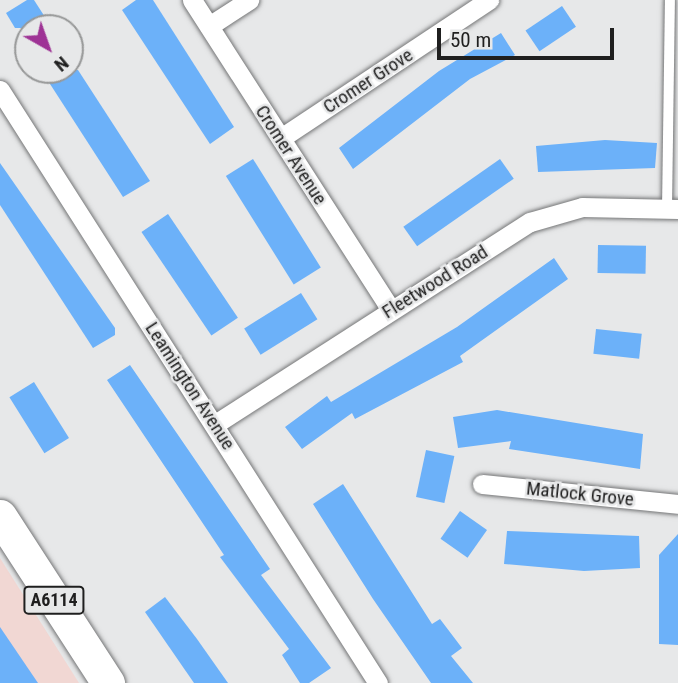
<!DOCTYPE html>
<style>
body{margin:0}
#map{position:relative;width:678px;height:683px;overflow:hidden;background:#e7e8e9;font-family:"Roboto Condensed",sans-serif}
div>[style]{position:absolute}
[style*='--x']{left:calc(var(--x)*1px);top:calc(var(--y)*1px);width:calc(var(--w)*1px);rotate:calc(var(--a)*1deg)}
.industrial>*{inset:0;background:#f1d7d3}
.building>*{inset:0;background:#6cb1f9;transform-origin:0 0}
.roads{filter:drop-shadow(0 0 2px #757677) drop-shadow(0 0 2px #757677)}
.service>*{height:10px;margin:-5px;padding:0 5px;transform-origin:5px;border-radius:5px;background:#fff}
.minor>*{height:19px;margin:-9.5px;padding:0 9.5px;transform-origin:9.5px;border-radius:9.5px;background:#fff}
.trunk>*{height:33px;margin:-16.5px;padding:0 16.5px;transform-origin:16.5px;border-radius:16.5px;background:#fff}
span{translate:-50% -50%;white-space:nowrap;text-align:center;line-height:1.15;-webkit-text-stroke:5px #e7e8e9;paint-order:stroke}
.shield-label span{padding:2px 5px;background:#e7e8e9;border:2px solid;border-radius:5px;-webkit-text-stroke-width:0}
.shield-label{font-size:18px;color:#1f1f1f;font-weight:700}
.street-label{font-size:19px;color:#1f1f1f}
.north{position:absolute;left:14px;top:14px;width:70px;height:70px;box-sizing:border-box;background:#e7e8e9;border:2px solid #979898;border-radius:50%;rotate:140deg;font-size:19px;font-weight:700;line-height:28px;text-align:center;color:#1f1f1f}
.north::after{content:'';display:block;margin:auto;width:24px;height:32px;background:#9e3395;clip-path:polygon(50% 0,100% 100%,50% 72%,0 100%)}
.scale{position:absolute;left:437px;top:28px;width:177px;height:32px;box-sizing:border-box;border:4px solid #1f1f1f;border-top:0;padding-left:9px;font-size:21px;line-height:24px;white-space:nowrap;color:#1f1f1f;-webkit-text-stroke:5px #e7e8e9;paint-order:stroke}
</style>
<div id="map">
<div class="industrial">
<div style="clip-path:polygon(0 558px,79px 683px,0 683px)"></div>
</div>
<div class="building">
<div style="clip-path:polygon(27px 0,34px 0,52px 28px,15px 28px,6px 13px)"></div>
<div style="clip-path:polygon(136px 0,153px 0,234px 127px,210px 144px,122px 10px)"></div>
<div style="left:562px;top:6px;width:25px;height:44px;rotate:56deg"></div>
<div style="clip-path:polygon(501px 33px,515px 55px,470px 79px,353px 169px,339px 148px,439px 71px)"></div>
<div style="clip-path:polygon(41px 70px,78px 70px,150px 181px,123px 197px)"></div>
<div style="clip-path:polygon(605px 140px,657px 143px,655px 168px,538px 172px,536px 146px)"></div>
<div style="left:253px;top:159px;width:128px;height:32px;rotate:58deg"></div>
<div style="left:500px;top:159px;width:24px;height:118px;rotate:55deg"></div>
<div style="clip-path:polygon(0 163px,115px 328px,115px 335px,93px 348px,0 205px)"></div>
<div style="left:168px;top:214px;width:125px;height:32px;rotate:56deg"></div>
<div style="left:598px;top:245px;width:48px;height:28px;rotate:1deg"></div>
<div style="clip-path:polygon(554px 258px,568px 279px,460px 356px,463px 362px,355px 419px,352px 413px,302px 449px,285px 427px,327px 396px,331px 402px,457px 327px)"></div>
<div style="left:301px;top:293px;width:31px;height:67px;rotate:58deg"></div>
<div style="left:596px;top:329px;width:46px;height:25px;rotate:6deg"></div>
<div style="clip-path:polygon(130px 365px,270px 569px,261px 575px,331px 668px,309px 683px,300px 683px,282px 655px,289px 649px,220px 557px,224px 555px,107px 380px)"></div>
<div style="left:34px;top:382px;width:66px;height:29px;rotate:58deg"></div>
<div style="clip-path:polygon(497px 410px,643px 434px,640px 469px,509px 449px,511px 441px,458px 448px,453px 417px)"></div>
<div style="left:426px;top:450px;width:29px;height:48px;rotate:12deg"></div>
<div style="clip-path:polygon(343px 484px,432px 624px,440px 619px,462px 648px,451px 656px,473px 683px,431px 683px,373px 599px,313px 504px)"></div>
<div style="left:460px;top:511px;width:33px;height:34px;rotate:35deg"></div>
<div style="clip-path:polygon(507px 531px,639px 536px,640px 568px,584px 571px,504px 564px)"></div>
<div style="clip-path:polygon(678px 534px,678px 645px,659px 644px,659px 555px)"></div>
<div style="clip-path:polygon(165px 597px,197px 639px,228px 683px,194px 683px,145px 612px)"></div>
<div style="clip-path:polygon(0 627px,38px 683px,0 683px)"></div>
</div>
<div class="roads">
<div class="service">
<div style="--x:667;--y:209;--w:209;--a:-89.2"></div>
</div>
<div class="minor">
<div style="--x:192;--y:0;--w:368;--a:57.3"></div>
<div style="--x:209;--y:26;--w:48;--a:-33"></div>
<div style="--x:0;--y:90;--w:703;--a:57.49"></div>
<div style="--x:281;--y:138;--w:250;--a:-33.6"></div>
<div style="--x:215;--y:424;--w:374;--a:-32.7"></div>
<div style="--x:530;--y:222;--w:54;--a:-16.1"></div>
<div style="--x:582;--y:207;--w:96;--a:1.2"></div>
<div style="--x:482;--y:484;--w:197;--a:5.8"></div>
</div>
<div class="trunk">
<div style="--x:0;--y:516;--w:199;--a:57.1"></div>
</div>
</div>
<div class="shield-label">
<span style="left:54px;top:600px">A6114</span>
</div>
<div class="street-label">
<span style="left:368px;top:81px;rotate:-33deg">Cromer Grove</span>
<span style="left:291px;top:155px;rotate:57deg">Cromer Avenue</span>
<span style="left:435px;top:282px;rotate:-32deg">Fleetwood Road</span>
<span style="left:190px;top:386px;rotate:57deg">Leamington Avenue</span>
<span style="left:580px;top:494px;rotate:6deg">Matlock Grove</span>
</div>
<div class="north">N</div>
<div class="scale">50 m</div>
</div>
